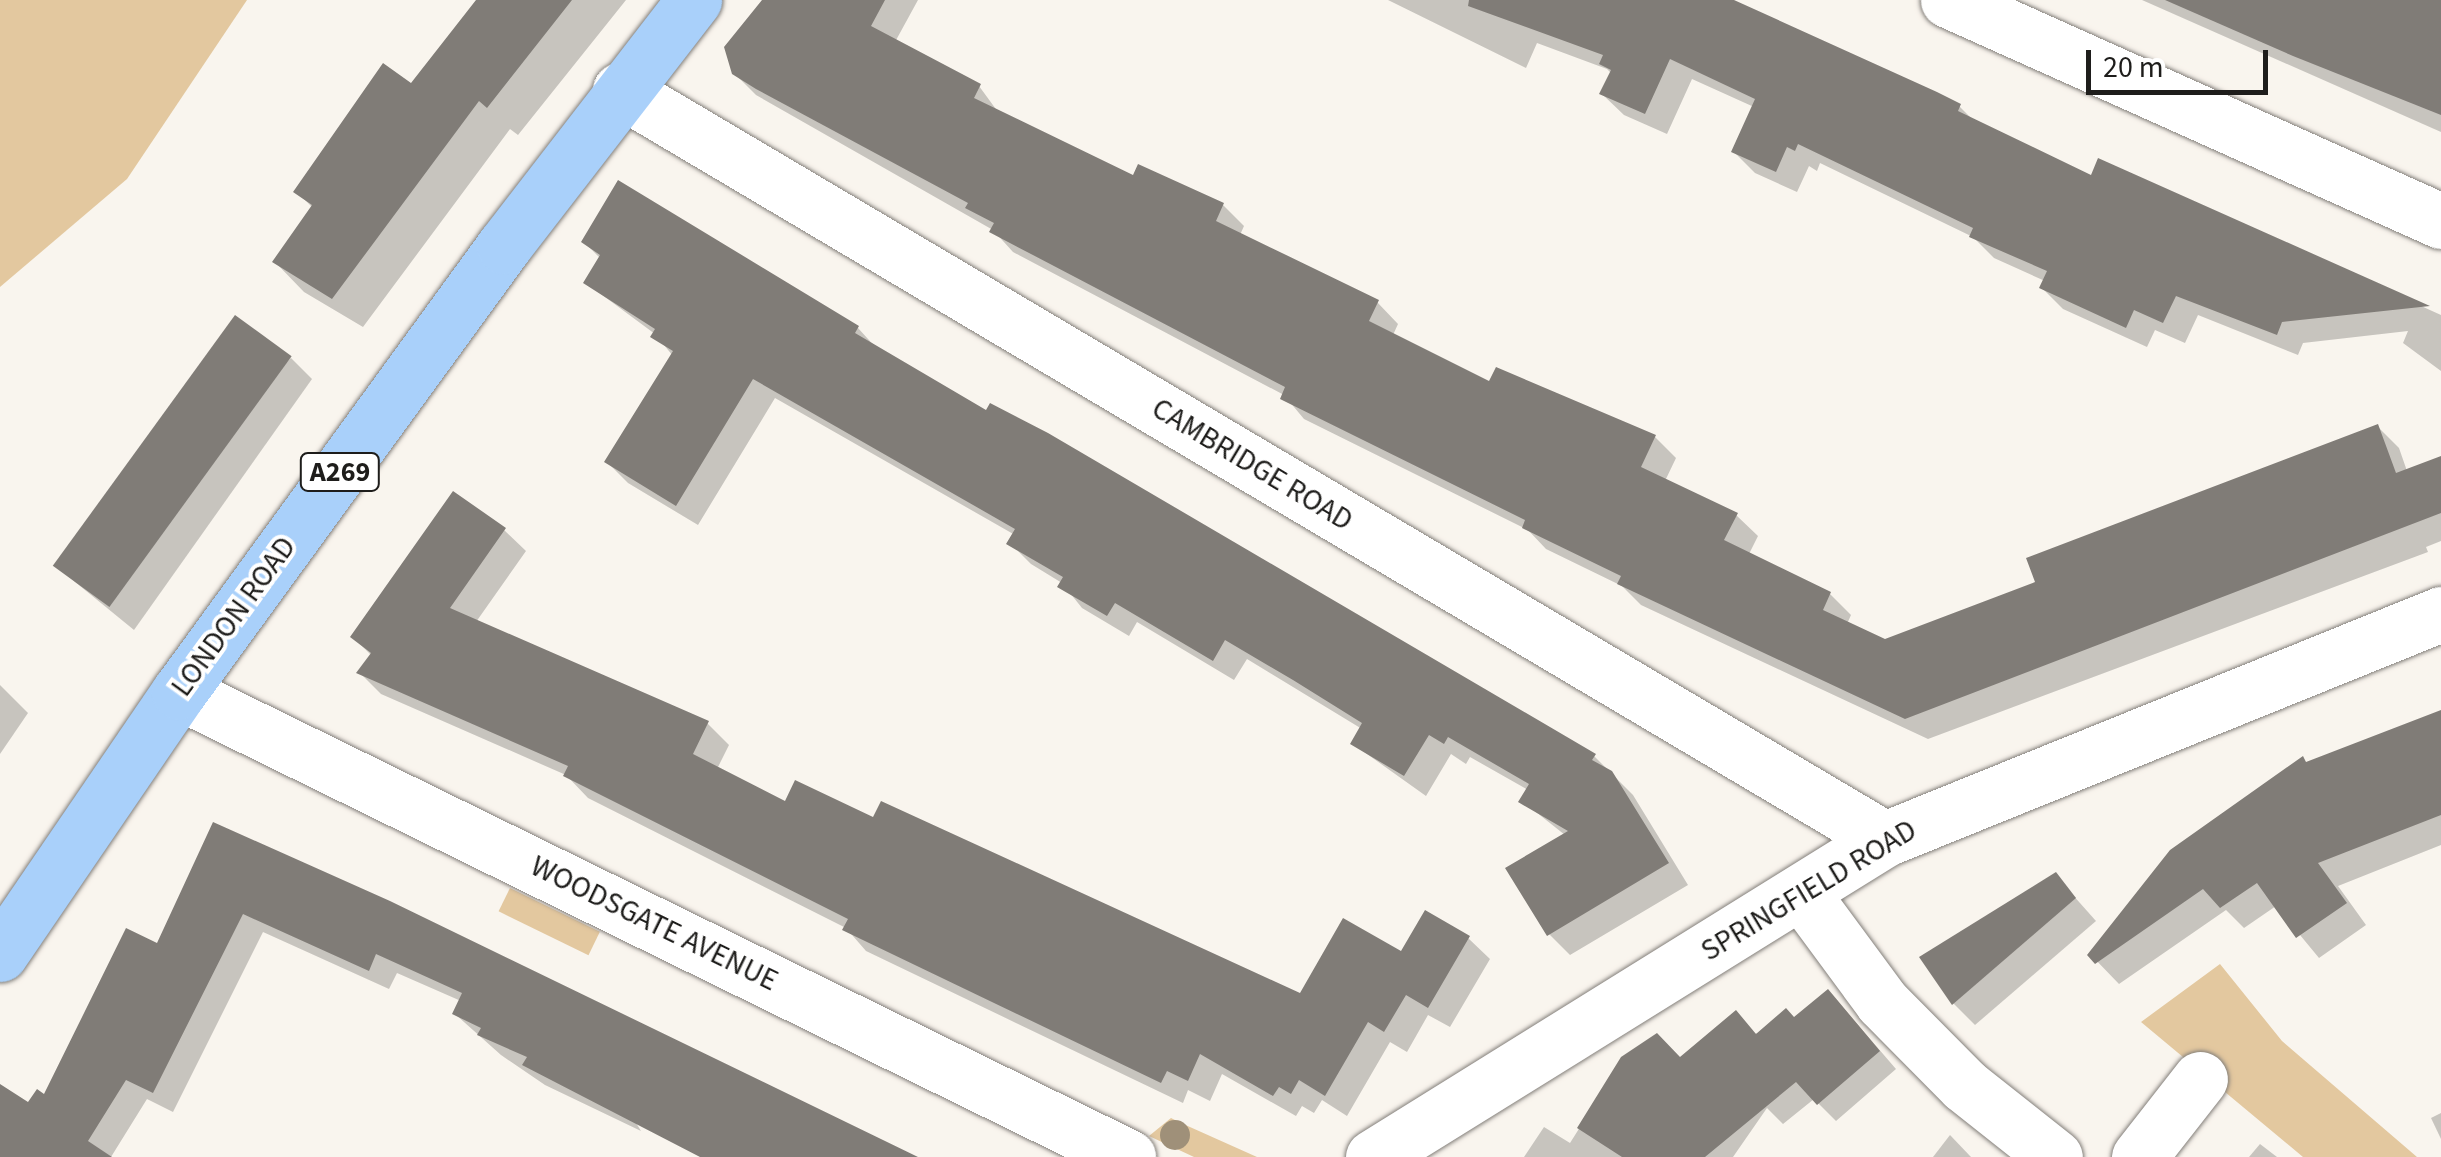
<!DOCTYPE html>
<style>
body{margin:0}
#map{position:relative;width:2441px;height:1157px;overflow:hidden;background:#f9f5ee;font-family:"Source Sans 3",sans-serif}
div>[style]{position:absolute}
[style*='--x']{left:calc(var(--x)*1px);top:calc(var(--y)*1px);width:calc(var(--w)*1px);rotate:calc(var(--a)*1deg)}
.green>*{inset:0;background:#e3c89f;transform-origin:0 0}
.shadow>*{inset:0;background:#0003}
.building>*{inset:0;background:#807c77;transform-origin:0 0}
.roads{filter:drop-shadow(0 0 2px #837f7a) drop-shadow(0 0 2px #837f7a)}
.minor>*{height:55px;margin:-27.5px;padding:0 27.5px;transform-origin:27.5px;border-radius:27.5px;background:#fff}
.primary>*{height:55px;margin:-27.5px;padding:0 27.5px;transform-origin:27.5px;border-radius:27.5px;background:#a9d0fa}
.trees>*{width:30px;height:30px;margin:-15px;border-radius:50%;background:#9f9079}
span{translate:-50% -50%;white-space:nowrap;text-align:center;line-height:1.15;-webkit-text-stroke:8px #fff;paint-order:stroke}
.shield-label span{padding:2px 8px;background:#fff;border:2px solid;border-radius:8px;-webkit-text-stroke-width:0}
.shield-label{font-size:28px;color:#1e1d1b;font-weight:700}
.street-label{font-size:30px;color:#1e1d1b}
.scale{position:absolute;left:2086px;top:50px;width:182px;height:45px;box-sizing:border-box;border:5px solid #1e1d1b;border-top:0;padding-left:12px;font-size:30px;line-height:35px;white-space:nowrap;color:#1e1d1b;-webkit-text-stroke:8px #fff;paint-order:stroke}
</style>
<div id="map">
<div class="green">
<div style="clip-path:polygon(0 0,247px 0,127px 179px,0 287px)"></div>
<div style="left:510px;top:888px;width:100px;height:26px;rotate:26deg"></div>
<div style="clip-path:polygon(2220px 964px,2282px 1041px,2417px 1157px,2303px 1157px,2141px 1022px)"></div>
<div style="clip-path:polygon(1171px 1118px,1181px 1123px,1257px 1157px,1194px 1157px,1149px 1136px)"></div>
</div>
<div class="shadow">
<div style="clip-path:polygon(480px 0,626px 0,518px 135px,510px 129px,363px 327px,304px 292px,275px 262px,313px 208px,296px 191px,411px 86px)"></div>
<div style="clip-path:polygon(765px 0,918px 0,895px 42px,979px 86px,998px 112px,1134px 178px,1223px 205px,1244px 226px,1240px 235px,1377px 302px,1398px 324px,1393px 335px,1490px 384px,1655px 437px,1676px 458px,1665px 481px,1736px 515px,1758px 536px,1749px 554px,1830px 594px,1851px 615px,1847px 624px,1885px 641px,2038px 584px,2377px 426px,2399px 448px,2407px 471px,2441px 459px,2441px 541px,2426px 547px,2428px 552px,1928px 739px,1641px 605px,1622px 586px,1546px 549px,1528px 530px,1304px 419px,1284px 395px,1013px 252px,993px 230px,756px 95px,734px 73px)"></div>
<div style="clip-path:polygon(1388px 0,1726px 0,1959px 106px,1975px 122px,2092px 178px,2100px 161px,2441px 315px,2441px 371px,2403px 343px,2408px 331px,2303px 343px,2298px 355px,2198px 315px,2185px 343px,2155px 330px,2147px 347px,2063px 309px,2042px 288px,2045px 281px,1994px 258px,1973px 237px,1820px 163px,1817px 171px,1809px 166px,1797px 192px,1755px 173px,1734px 152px,1754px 107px,1692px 79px,1667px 134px,1624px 115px,1602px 94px,1612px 74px,1607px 69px,1537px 43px,1526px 68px)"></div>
<div style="clip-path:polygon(2142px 0,2441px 0,2441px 132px)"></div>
<div style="clip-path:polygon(584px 242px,858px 328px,878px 350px,1594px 756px,1633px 795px,1688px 885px,1570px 955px,1549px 934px,1565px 835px,1522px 801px,1528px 790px,1470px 757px,1466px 764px,1451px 754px,1426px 796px,1353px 744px,1362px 729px,1247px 659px,1234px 680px,1137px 622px,1129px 636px,1082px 608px,1062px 583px,1031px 564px,1010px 543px,1015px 535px,775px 398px,698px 525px,628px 483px,607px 462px,673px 356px,655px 334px,586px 283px,601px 259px)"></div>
<div style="clip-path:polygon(291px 358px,312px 379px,134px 630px,58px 568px)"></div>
<div style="clip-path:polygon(504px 530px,526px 551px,476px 622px,707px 723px,729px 745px,717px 769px,786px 805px,875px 820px,1301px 996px,1402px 954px,1468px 938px,1490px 959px,1450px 1027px,1428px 1015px,1407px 1052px,1390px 1042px,1347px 1116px,1322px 1100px,1314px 1113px,1302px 1106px,1296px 1116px,1222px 1074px,1210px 1101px,1188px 1090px,1183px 1103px,866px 951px,846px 928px,588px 798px,566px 775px,381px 694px,360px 673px,372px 656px,353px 637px)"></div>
<div style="clip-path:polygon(0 685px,28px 713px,0 754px)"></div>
<div style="clip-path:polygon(2441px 712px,2441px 845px,2338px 886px,2366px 925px,2319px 958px,2276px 906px,2244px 928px,2226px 910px,2119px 984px,2091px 955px,2308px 764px)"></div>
<div style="clip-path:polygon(214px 826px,559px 997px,641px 1131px,545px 1085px,501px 1055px,455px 1014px,461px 1001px,397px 973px,389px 989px,263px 932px,173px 1112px,147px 1099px,111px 1157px,0 1157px,0 1118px,45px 1097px,158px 947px)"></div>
<div style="clip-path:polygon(2055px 875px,2096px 921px,1975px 1025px,1953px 1003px)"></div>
<div style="clip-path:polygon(1845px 1010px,1896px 1069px,1836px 1121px,1814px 1099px,1783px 1124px,1767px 1108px,1733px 1157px,1524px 1157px,1544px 1127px,1570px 1143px,1623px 1059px,1680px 1060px,1795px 1020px)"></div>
<div style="clip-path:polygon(2441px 1113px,2441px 1139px,2431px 1118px)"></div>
<div style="clip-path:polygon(1950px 1135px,1971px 1157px,1933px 1157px)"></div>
<div style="clip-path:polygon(2260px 1144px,2277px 1157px,2249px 1157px)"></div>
</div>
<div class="building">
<div style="clip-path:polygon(476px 0,572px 0,487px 108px,479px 101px,332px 299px,272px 262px,312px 205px,293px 192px,383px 63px,411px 83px)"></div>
<div style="clip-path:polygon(762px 0,885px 0,871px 26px,981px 84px,974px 98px,1133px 175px,1138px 164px,1224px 203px,1216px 221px,1379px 300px,1369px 321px,1489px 381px,1496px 367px,1656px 435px,1641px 467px,1738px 513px,1724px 540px,1831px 592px,1823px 610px,1885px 639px,2035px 582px,2026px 558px,2378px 424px,2396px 473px,2441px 456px,2441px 513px,1905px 719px,1617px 584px,1621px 576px,1522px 528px,1525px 520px,1280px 399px,1285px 387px,989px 232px,994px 223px,965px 208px,968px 203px,756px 89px,732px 74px,724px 47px)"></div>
<div style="clip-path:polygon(1469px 0,1734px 0,1937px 92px,1961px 104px,1958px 111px,2091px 175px,2098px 158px,2430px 306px,2282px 322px,2277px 335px,2176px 296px,2163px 323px,2134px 310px,2126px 328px,2039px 288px,2047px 271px,1969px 237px,1973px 228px,1798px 144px,1795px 151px,1787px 147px,1776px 172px,1731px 152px,1755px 99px,1670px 59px,1645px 114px,1599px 94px,1611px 70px,1599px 64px,1603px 55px,1468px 6px)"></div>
<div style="clip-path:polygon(2165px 0,2441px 0,2441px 115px,2293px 56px)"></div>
<div style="clip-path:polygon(618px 180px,859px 326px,855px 333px,986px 410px,990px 403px,1048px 433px,1596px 754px,1592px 760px,1612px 771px,1669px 863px,1547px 936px,1505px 868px,1568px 831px,1518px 802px,1529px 784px,1448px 737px,1444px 744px,1429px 735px,1404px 776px,1350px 744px,1362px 723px,1293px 680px,1225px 640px,1213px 661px,1115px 603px,1107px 616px,1057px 587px,1063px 577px,1006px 544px,1015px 529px,753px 379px,676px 506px,604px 462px,673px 351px,650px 337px,655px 329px,583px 283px,600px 255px,581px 242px)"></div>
<div style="left:235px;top:315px;width:70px;height:310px;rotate:36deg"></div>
<div style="clip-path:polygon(453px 491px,506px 528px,450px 608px,709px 721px,693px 754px,785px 801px,795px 780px,873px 817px,881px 801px,1300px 993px,1343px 918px,1401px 951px,1425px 910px,1470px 936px,1428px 1008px,1406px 995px,1384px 1032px,1368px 1022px,1325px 1096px,1299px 1080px,1291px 1094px,1279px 1087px,1273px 1096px,1200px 1054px,1188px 1081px,1167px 1071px,1161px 1083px,842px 930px,848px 919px,563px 776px,568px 766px,356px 673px,371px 653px,350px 637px)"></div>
<div style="clip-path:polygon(2441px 710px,2441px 815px,2318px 863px,2347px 903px,2296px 938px,2257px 883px,2220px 908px,2203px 889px,2095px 964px,2087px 955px,2170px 850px,2303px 756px,2306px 762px)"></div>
<div style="clip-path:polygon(213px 822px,390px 901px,918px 1157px,700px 1157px,522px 1065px,527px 1057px,477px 1035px,481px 1028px,452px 1014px,462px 993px,376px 954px,369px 971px,243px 914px,153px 1093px,126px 1080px,88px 1141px,112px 1157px,0 1157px,0 1084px,28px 1102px,37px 1089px,44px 1094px,126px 928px,157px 943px)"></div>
<div style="clip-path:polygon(2056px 872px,2076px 898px,1952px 1005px,1919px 957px)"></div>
<div style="clip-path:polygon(1828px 989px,1880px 1051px,1817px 1105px,1796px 1082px,1705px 1157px,1622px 1157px,1577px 1128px,1621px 1057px,1657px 1033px,1680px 1057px,1736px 1010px,1756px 1034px,1786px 1008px,1794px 1017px)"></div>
</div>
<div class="roads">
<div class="minor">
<div style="--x:1948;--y:0;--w:540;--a:24.15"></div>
<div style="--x:620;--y:90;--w:1470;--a:30.63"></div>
<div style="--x:179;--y:692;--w:1057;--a:26.1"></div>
<div style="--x:1801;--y:892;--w:137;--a:53.6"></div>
<div style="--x:1882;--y:1002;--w:117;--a:45.3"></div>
<div style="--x:1964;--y:1085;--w:116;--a:38.4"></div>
<div style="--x:1373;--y:1157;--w:603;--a:-31.84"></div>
<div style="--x:1885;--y:839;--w:600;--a:-22.03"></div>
<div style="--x:2139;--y:1157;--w:99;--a:-52"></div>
</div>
<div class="primary">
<div style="--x:0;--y:954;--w:317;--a:-55.7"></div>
<div style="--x:179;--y:692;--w:552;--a:-53.92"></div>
<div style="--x:504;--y:246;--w:311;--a:-52.3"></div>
</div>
</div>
<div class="trees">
<div style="left:1175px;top:1135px"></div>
</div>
<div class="shield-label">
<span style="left:340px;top:472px">A269</span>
</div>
<div class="street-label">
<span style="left:1252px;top:465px;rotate:31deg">CAMBRIDGE ROAD</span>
<span style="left:234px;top:617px;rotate:-54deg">LONDON ROAD</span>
<span style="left:1809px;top:891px;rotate:-31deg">SPRINGFIELD ROAD</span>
<span style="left:654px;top:924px;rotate:26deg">WOODSGATE AVENUE</span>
</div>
<div class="scale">20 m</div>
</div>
